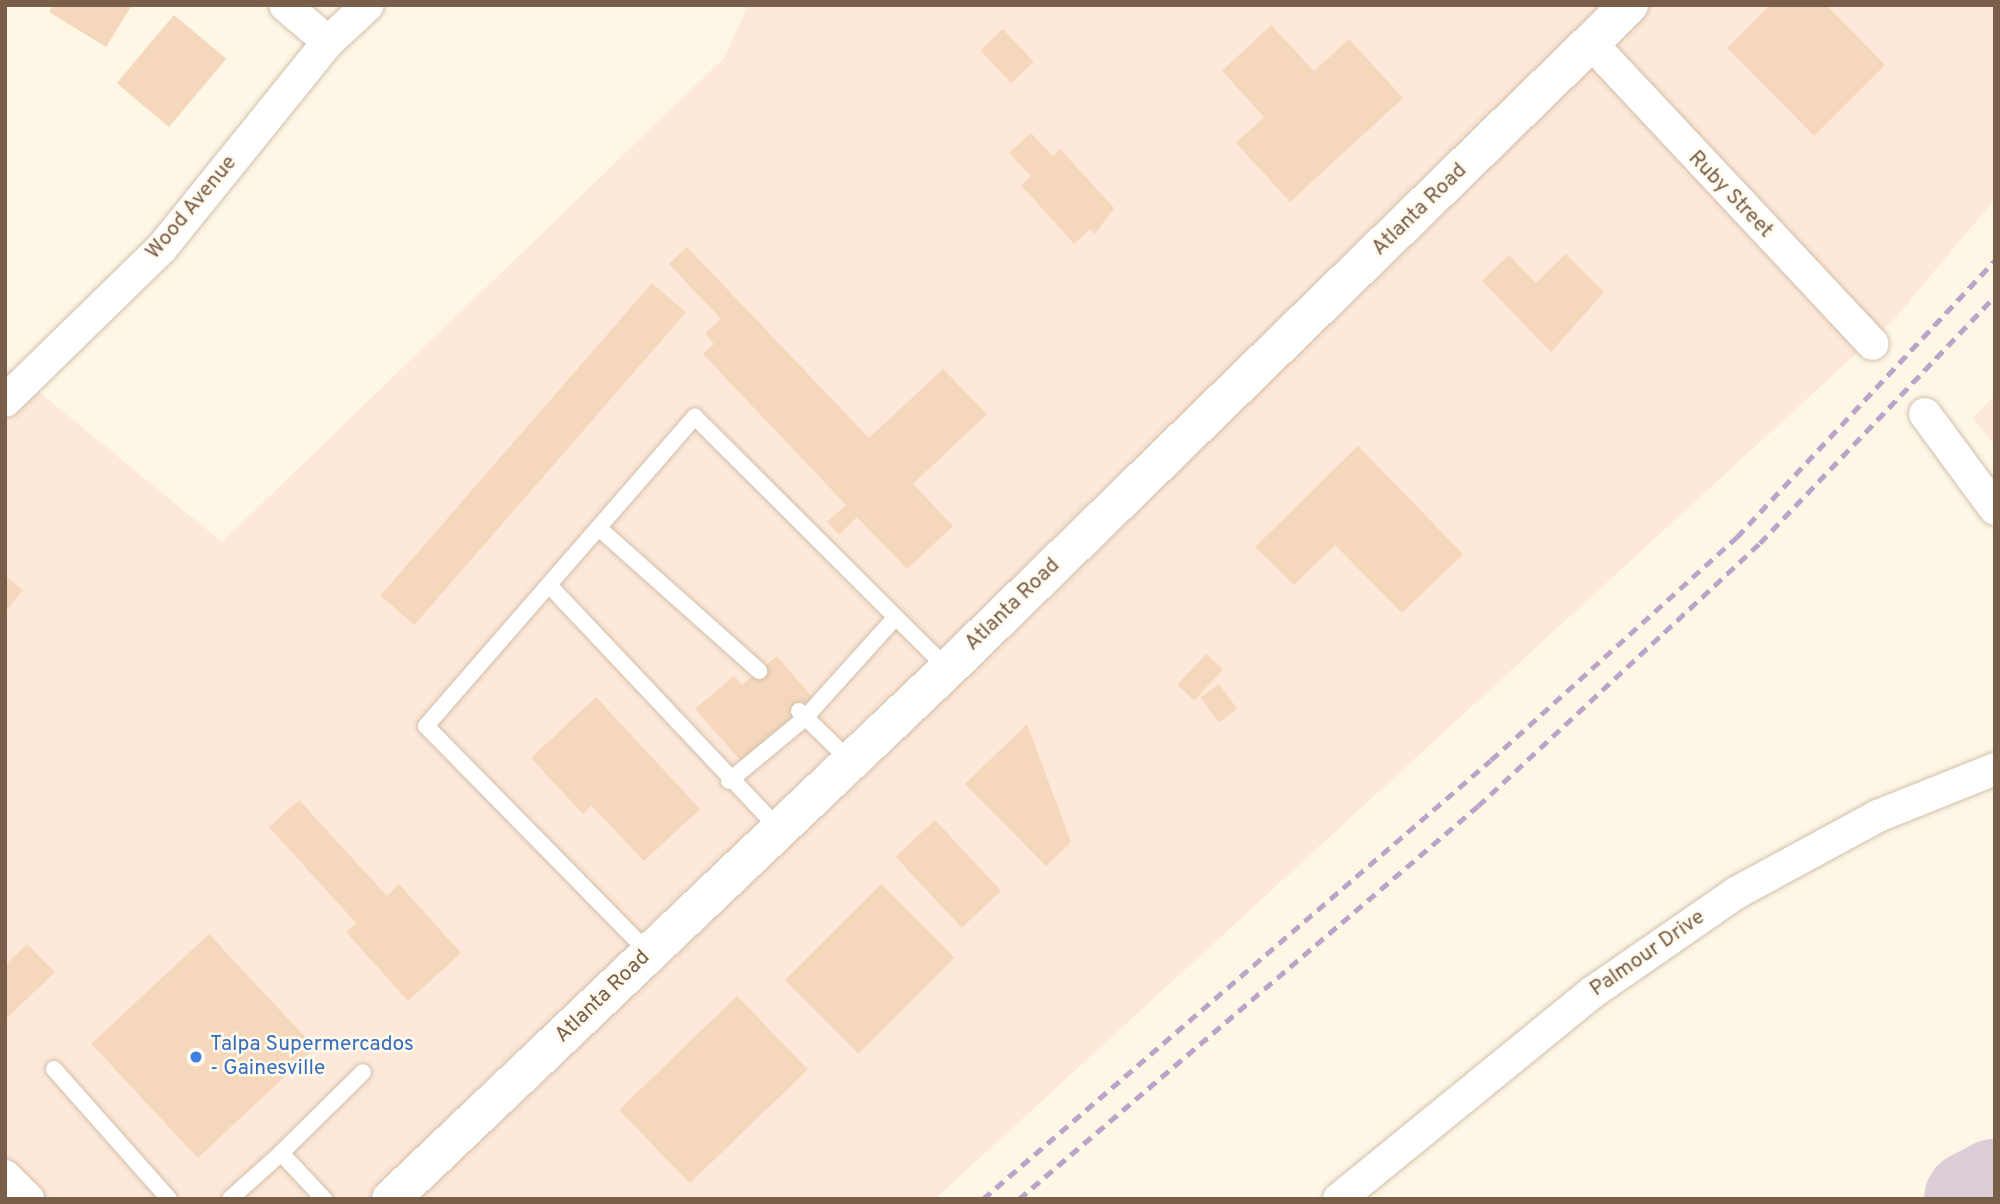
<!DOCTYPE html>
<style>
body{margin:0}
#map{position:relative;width:2000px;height:1204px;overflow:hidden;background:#fef7e6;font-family:Overpass,sans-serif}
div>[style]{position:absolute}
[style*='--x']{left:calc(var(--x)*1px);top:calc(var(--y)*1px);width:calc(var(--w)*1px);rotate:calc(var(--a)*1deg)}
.commercial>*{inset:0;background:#fee8d9}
.taxiway>*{height:96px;margin:-48px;padding:0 48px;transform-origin:48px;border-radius:48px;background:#dccdd8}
.building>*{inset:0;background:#f5d8bc;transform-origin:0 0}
.roads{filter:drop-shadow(0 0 2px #d0bfab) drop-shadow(0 0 2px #d0bfab)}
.service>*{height:16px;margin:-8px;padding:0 8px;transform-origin:8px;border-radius:8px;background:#fff}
.minor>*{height:32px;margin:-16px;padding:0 16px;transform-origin:16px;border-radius:16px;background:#fff}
.secondary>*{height:38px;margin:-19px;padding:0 19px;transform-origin:19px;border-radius:19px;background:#fff}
.rail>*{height:5px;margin-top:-2.5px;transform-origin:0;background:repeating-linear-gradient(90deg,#bba3c9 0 10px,transparent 0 17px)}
.dots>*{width:19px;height:19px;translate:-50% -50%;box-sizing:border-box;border:4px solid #fffaee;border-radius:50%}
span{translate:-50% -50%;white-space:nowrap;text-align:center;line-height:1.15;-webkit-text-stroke:5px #fffaee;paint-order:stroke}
.street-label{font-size:21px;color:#795e49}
.shop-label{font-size:21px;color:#366cbe}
.left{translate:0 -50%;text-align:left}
.frame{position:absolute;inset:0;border:7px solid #795e49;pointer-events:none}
</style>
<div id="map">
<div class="commercial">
<div style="clip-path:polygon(748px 5px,1995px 5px,1995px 199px,1895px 318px,935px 1199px,5px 1199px,5px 364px,222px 542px,725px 57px)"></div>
<div style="clip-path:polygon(1995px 395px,1995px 446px,1973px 418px)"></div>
</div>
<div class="taxiway">
<div style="--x:1972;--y:1199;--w:26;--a:-28"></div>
</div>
<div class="building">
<div style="clip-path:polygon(53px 5px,132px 5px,106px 47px,49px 12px)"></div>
<div style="clip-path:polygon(1770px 5px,1826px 5px,1885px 65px,1814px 136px,1727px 48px)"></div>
<div style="left:174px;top:15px;width:68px;height:89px;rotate:40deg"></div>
<div style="clip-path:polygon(1271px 25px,1314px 71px,1349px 39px,1403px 98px,1290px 202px,1236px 143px,1264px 117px,1222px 71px)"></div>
<div style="left:1003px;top:29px;width:45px;height:31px;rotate:47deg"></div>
<div style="clip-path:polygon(1031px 133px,1053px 156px,1060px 149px,1114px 208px,1095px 234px,1090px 229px,1074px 244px,1021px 185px,1031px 176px,1009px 153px)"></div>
<div style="clip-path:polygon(687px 247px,869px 438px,943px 369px,987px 414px,913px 484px,953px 526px,907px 569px,857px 517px,839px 535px,827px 522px,846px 505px,703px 354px,714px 344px,705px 333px,721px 319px,669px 264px)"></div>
<div style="clip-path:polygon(1566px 254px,1604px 292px,1551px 352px,1482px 281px,1509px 255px,1536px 283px)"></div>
<div style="left:652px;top:283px;width:45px;height:414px;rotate:41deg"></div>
<div style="clip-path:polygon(1358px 446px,1463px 554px,1402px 613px,1335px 545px,1294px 585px,1255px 547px)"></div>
<div style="clip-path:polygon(5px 576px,23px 590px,5px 612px)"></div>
<div style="left:1206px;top:654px;width:23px;height:42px;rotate:43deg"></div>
<div style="clip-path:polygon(777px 656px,814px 699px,741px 761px,695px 709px,734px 676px,742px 685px)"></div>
<div style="left:1219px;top:684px;width:31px;height:23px;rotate:54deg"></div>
<div style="clip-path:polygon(596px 697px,700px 809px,644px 861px,591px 805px,583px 814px,531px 758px)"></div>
<div style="clip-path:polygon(1027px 724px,1071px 842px,1046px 866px,965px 784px)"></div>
<div style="clip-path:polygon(299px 800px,387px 896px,399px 884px,461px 953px,408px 1001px,346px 932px,356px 923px,269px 827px)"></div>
<div style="left:935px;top:820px;width:97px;height:54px;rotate:47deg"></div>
<div style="left:881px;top:884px;width:104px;height:136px;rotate:45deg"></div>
<div style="left:209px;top:934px;width:156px;height:161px;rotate:47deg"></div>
<div style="clip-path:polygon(27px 944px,55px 972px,5px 1020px,5px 965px)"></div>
<div style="left:737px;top:996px;width:102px;height:164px;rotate:46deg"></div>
</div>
<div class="roads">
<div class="service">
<div style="--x:601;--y:530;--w:212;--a:41.7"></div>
<div style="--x:549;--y:585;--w:335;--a:46.7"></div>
<div style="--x:799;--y:711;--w:73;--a:44.4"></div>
<div style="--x:729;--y:781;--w:97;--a:-39.6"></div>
<div style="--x:804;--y:719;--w:136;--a:-48"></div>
<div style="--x:649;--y:953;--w:318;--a:-134.5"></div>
<div style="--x:426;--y:726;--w:410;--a:-49"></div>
<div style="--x:695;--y:417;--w:357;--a:44.9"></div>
<div style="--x:54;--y:1069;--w:174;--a:48.5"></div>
<div style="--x:281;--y:1153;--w:115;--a:-44.6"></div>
<div style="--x:230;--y:1199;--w:69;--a:-42"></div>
<div style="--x:281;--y:1153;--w:63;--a:46.9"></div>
</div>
<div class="minor">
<div style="--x:285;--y:5;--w:57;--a:40.7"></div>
<div style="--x:1591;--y:43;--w:412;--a:46.9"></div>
<div style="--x:5;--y:401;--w:218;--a:-44.3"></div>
<div style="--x:161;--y:249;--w:266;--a:-51.1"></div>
<div style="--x:328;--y:42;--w:54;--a:-42.8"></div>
<div style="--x:1925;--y:414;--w:118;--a:53.6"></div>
<div style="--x:5;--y:1176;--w:33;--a:45"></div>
<div style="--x:1339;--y:1199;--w:328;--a:-39.2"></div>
<div style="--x:1593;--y:992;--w:174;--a:-34.7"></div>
<div style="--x:1736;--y:893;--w:162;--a:-28.5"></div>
<div style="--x:1878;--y:816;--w:126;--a:-21.9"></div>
</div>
<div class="secondary">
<div style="--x:391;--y:1199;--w:769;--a:-43.58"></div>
<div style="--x:948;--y:669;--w:951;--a:-44.28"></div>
</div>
</div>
<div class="rail">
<div style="--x:983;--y:1199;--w:671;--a:-40.83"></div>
<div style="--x:1491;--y:760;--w:332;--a:-42.2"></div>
<div style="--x:1737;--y:537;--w:379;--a:-47"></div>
<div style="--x:1019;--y:1199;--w:604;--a:-40.57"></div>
<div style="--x:1478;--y:806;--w:386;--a:-43"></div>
<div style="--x:1760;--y:543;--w:341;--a:-46.4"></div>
</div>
<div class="dots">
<div style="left:196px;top:1057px;background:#3f7fe0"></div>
</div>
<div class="street-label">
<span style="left:1730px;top:195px;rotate:46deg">Ruby Street</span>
<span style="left:192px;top:208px;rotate:-50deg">Wood Avenue</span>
<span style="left:1420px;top:210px;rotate:-44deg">Atlanta Road</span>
<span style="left:1013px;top:605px;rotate:-44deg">Atlanta Road</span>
<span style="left:1648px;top:954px;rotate:-35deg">Palmour Drive</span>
<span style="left:603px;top:997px;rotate:-44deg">Atlanta Road</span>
</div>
<div class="shop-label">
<span class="left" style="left:210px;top:1057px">Talpa Supermercados<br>- Gainesville</span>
</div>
<div class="frame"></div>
</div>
